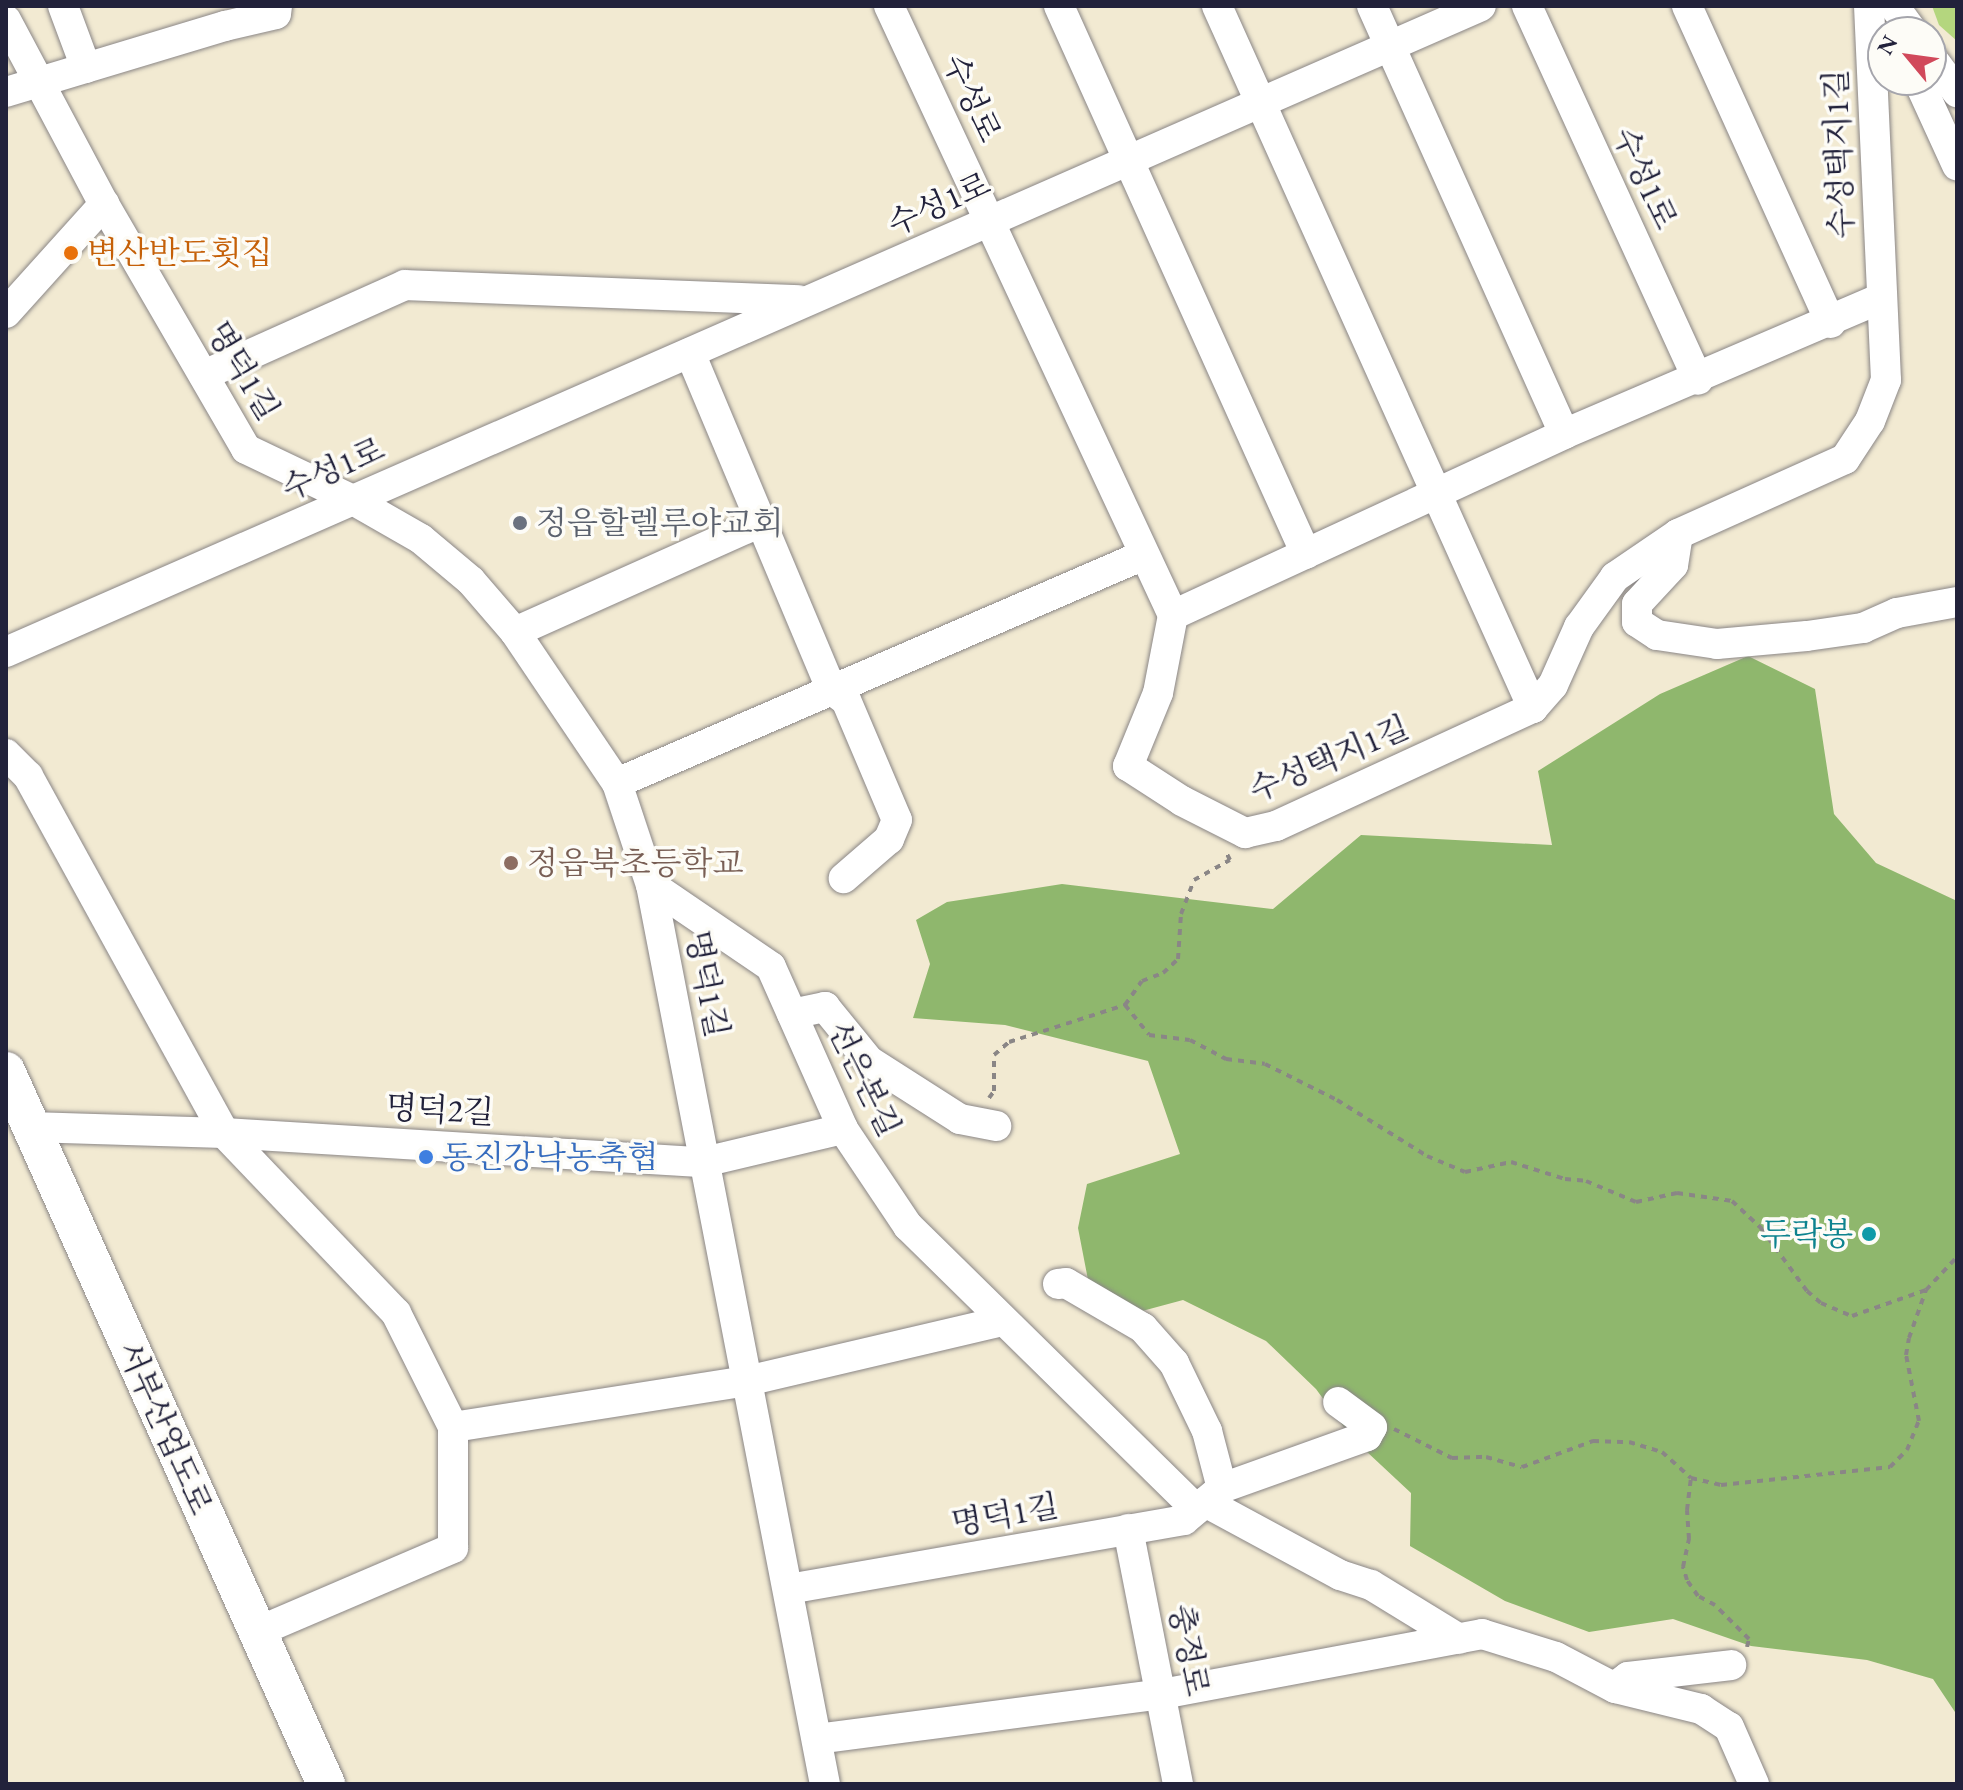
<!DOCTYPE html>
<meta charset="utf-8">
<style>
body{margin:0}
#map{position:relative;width:1963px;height:1790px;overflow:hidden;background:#f2ead2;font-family:"EB Garamond","Noto Serif KR",serif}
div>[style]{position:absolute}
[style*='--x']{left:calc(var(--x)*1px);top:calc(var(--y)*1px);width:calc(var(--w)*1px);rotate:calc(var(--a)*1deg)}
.green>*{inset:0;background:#b4d67e}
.forest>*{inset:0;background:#8fb76d}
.path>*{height:4px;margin-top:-2px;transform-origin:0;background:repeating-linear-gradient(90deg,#8a8686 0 6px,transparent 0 12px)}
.roads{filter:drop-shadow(0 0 2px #8a8686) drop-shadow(0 0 2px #8a8686)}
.minor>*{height:30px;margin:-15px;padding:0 15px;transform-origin:15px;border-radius:15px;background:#fff}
.major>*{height:38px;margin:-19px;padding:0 19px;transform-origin:19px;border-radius:19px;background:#fff}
.dots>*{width:22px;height:22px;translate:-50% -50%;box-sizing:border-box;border:4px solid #fdfcf7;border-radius:50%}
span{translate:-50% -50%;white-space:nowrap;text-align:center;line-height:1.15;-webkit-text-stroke:7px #fdfcf7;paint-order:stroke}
.street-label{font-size:32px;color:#22223b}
.food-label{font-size:32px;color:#c56008}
.left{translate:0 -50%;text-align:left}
.worship-label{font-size:32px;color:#5b616d}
.education-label{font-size:32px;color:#785e54}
.shop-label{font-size:32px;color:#366cbe}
.culture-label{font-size:32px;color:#0d838f}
.right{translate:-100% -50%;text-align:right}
.frame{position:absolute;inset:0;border:8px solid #22223b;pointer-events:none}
.north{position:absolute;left:1867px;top:16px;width:80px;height:80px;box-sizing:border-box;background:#fdfcf7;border:2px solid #a5a5ac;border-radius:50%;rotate:299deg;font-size:22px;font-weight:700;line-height:32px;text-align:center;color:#22223b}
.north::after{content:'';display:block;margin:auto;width:28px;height:36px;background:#d1495b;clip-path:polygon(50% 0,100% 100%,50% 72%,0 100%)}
</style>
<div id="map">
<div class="green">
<div style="clip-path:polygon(1932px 6px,1957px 6px,1957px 41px,1939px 25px)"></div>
</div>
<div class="forest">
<div style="clip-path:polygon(1748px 656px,1815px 689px,1834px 814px,1876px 863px,1957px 901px,1957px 1715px,1933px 1679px,1867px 1660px,1751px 1646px,1673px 1619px,1589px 1632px,1505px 1601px,1410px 1546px,1411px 1493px,1351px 1437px,1316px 1389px,1266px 1341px,1183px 1300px,1131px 1314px,1089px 1285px,1078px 1228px,1087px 1184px,1180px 1154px,1148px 1061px,1005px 1025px,913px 1018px,930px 964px,916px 920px,947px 902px,1062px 884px,1273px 909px,1361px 835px,1552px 845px,1538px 771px,1660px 694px)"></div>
</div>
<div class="path">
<div style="--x:1125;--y:1005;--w:38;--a:51"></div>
<div style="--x:1149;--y:1035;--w:41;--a:7"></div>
<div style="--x:1190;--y:1040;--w:41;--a:27.8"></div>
<div style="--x:1226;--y:1059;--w:39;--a:7"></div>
<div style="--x:1265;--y:1064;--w:80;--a:26.6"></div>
<div style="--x:1337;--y:1100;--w:106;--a:31.9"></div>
<div style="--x:1427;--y:1156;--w:41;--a:22.8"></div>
<div style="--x:1465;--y:1172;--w:47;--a:-12.3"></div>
<div style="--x:1511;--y:1162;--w:57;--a:17.5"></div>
<div style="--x:1565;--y:1179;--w:21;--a:5"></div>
<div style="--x:1586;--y:1181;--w:54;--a:22.8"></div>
<div style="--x:1636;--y:1202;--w:42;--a:-12.4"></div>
<div style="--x:1677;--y:1193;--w:56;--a:8.3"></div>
<div style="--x:1732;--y:1201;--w:40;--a:43"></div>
<div style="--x:1761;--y:1228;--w:78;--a:53.9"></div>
<div style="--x:1807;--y:1291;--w:18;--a:41"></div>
<div style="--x:1821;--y:1303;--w:34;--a:23"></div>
<div style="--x:1852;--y:1316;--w:78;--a:-19.4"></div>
<div style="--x:989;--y:1098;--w:9;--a:-54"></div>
<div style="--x:994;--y:1091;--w:36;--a:-90"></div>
<div style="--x:994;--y:1055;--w:20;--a:-41"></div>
<div style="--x:1009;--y:1042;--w:122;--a:-17.7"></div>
<div style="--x:1125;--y:1005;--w:29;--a:-55"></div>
<div style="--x:1142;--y:981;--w:22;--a:-21"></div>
<div style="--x:1163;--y:973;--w:21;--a:-43"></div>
<div style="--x:1178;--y:959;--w:45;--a:-86.2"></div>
<div style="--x:1181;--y:914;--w:36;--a:-69"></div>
<div style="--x:1194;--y:880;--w:41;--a:-29.1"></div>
<div style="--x:1230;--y:860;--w:9;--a:-117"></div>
<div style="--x:1394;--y:1429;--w:65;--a:26.6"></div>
<div style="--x:1452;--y:1458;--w:34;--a:-2"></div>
<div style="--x:1486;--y:1457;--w:37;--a:16"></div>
<div style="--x:1522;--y:1467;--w:76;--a:-20.1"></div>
<div style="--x:1593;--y:1441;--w:36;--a:2"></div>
<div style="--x:1629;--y:1442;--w:34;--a:17"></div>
<div style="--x:1662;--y:1452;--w:39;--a:42"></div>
<div style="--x:1747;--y:1647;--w:8;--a:-76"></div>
<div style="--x:1749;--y:1639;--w:48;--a:-135"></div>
<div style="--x:1715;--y:1605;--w:19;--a:-152"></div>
<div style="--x:1698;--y:1596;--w:19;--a:-125"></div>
<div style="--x:1687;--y:1580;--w:14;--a:-107"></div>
<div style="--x:1683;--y:1567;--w:29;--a:-78"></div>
<div style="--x:1689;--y:1539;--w:29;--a:-94"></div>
<div style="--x:1687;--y:1510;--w:32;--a:-83"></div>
<div style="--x:1691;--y:1478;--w:31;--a:13"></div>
<div style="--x:1721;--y:1485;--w:170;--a:-6.1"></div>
<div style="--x:1890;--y:1467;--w:24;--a:-45"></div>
<div style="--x:1907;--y:1450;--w:31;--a:-68"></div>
<div style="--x:1919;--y:1421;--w:67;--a:-101.1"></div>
<div style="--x:1906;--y:1355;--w:17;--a:-80"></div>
<div style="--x:1909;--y:1338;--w:51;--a:-70.5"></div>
<div style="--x:1926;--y:1290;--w:45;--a:-46.8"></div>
</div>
<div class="roads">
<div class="minor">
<div style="--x:63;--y:6;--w:66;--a:69.6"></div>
<div style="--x:889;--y:6;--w:672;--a:65"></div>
<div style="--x:1173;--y:615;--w:79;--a:100.9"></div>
<div style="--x:1158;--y:693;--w:79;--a:112.3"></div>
<div style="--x:1128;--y:766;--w:64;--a:32.9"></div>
<div style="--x:1182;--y:801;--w:71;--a:26.9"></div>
<div style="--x:1245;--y:833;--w:32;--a:-13"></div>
<div style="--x:1276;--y:826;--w:283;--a:-24.7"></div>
<div style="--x:1533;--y:708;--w:30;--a:-49"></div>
<div style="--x:1553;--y:685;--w:64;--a:-65.9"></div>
<div style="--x:1579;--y:627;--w:62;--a:-54.2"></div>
<div style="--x:1615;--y:577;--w:76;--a:-34.3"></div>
<div style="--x:1678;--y:534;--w:183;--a:-24.2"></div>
<div style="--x:1845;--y:459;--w:45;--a:-56.7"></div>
<div style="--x:1870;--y:421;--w:44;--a:-68.7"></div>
<div style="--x:1886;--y:380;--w:374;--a:-92.6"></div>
<div style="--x:1059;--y:6;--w:601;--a:65.74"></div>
<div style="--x:1217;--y:6;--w:770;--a:65.77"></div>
<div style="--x:1372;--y:6;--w:469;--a:65.8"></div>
<div style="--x:1527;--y:6;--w:411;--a:65.4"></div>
<div style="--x:1687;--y:6;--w:348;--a:65.6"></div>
<div style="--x:1894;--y:6;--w:32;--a:54"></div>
<div style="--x:6;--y:20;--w:208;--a:62"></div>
<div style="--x:104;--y:204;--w:283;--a:59.9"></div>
<div style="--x:246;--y:449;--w:119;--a:25.5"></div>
<div style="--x:353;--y:500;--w:78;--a:29.8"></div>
<div style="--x:421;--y:539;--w:65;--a:40"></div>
<div style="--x:471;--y:581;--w:67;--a:49.2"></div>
<div style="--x:515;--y:632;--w:182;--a:56"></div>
<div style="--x:617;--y:783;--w:108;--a:71.6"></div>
<div style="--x:651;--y:885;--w:916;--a:79.05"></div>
<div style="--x:1931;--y:57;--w:44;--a:53.4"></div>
<div style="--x:1918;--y:80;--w:94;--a:65.4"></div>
<div style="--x:6;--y:92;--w:229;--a:-16.8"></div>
<div style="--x:225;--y:26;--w:52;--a:-13.2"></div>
<div style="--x:276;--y:14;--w:8;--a:-83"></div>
<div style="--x:6;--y:313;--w:147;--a:-48"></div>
<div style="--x:690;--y:353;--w:366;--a:67.2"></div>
<div style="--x:204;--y:375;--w:220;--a:-24.1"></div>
<div style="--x:405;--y:285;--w:393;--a:2.2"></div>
<div style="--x:1678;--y:534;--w:31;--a:99"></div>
<div style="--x:1673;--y:565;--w:53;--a:132.7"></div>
<div style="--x:1637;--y:604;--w:18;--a:90"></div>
<div style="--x:1637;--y:622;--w:24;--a:33"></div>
<div style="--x:1657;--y:635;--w:61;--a:8.5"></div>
<div style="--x:1717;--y:644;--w:90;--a:-5.1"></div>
<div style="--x:1807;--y:636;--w:57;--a:-8.1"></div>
<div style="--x:1863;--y:628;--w:37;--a:-24"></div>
<div style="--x:1897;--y:613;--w:61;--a:-10.4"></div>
<div style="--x:1173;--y:615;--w:431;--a:-24.8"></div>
<div style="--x:1564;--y:434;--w:345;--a:-23.2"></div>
<div style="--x:515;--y:632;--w:267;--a:-24.1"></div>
<div style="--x:6;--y:652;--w:1610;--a:-23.65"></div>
<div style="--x:832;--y:690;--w:17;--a:36"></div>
<div style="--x:846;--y:700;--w:130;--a:67"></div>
<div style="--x:897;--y:820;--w:21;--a:113"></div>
<div style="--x:889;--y:839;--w:60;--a:139.1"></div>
<div style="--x:6;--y:754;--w:31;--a:45"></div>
<div style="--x:28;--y:776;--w:407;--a:61.2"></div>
<div style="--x:224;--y:1133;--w:249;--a:46.3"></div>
<div style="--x:396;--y:1313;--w:127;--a:63.4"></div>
<div style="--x:453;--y:1427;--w:121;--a:90"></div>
<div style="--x:453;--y:1548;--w:213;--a:156.8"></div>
<div style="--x:617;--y:783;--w:574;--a:-23.4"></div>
<div style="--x:651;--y:885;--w:145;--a:34.3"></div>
<div style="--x:771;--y:967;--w:177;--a:66"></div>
<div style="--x:843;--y:1129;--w:117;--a:56.2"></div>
<div style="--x:908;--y:1226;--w:404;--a:44.5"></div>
<div style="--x:792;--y:1014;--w:34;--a:-12"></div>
<div style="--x:825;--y:1007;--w:70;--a:50.8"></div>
<div style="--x:869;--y:1061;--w:108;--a:32.5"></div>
<div style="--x:960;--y:1119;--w:37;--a:11"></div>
<div style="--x:30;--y:1127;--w:194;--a:1.8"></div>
<div style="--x:224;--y:1133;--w:481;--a:3.5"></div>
<div style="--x:704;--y:1162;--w:143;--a:-13.4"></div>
<div style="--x:1058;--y:1284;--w:8;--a:-7"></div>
<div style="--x:1066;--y:1283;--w:89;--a:30.3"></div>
<div style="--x:1143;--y:1328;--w:47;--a:48.5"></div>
<div style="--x:1174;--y:1363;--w:76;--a:64.1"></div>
<div style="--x:1207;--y:1431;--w:59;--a:75.3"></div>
<div style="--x:453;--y:1427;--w:298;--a:-8.9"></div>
<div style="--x:747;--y:1381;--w:263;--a:-13.2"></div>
<div style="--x:1205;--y:1502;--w:153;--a:28.4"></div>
<div style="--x:1340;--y:1575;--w:33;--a:18"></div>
<div style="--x:1371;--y:1585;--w:103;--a:31.5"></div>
<div style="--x:1128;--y:1529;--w:260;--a:78.9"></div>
<div style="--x:789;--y:1589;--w:401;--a:-9.9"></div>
<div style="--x:1184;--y:1520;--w:50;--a:-40.1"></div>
<div style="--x:1222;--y:1488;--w:154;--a:-19.7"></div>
<div style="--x:1367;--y:1436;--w:10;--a:-61"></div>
<div style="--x:1372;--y:1427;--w:42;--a:-143.7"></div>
<div style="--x:1616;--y:1686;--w:15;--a:-37"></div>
<div style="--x:1628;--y:1677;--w:104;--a:-6.6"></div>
<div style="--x:817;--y:1739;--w:348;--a:-7.4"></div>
<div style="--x:1162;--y:1694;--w:326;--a:-10.6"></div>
<div style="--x:1482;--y:1634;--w:77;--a:17.3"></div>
<div style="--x:1556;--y:1657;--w:67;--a:27.7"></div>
<div style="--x:1615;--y:1688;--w:89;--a:13.7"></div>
<div style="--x:1701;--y:1709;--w:33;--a:33"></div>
<div style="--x:1729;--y:1727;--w:62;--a:66.3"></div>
</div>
<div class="major">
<div style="--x:6;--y:1071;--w:782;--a:65.83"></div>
</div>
</div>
<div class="dots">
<div style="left:71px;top:253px;background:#e8710a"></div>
<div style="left:520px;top:523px;background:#6b7280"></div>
<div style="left:511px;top:863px;background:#8d6e63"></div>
<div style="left:426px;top:1157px;background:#3f7fe0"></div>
<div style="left:1869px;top:1234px;background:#0f9aa8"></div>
</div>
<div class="street-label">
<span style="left:972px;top:98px;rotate:65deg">수성로</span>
<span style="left:1839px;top:154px;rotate:-92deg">수성택지1길</span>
<span style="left:1645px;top:178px;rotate:65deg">수성1로</span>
<span style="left:939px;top:204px;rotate:-24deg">수성1로</span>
<span style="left:243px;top:371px;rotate:59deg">명덕1길</span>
<span style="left:333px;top:469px;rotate:-24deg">수성1로</span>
<span style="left:1329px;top:759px;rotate:-23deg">수성택지1길</span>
<span style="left:707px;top:984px;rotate:79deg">명덕1길</span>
<span style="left:864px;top:1079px;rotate:64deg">선은본길</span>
<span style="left:440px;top:1110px;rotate:3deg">명덕2길</span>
<span style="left:165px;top:1428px;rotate:66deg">서부산업도로</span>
<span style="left:1005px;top:1515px;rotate:-10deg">명덕1길</span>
<span style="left:1189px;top:1650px;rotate:79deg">충정로</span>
</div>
<div class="food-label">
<span class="left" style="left:87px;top:253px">변산반도횟집</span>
</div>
<div class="worship-label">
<span class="left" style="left:536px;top:523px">정읍할렐루야교회</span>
</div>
<div class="education-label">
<span class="left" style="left:527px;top:863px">정읍북초등학교</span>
</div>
<div class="shop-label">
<span class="left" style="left:442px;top:1157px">동진강낙농축협</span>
</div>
<div class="culture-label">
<span class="right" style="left:1853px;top:1234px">두락봉</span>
</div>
<div class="frame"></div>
<div class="north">N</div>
</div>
